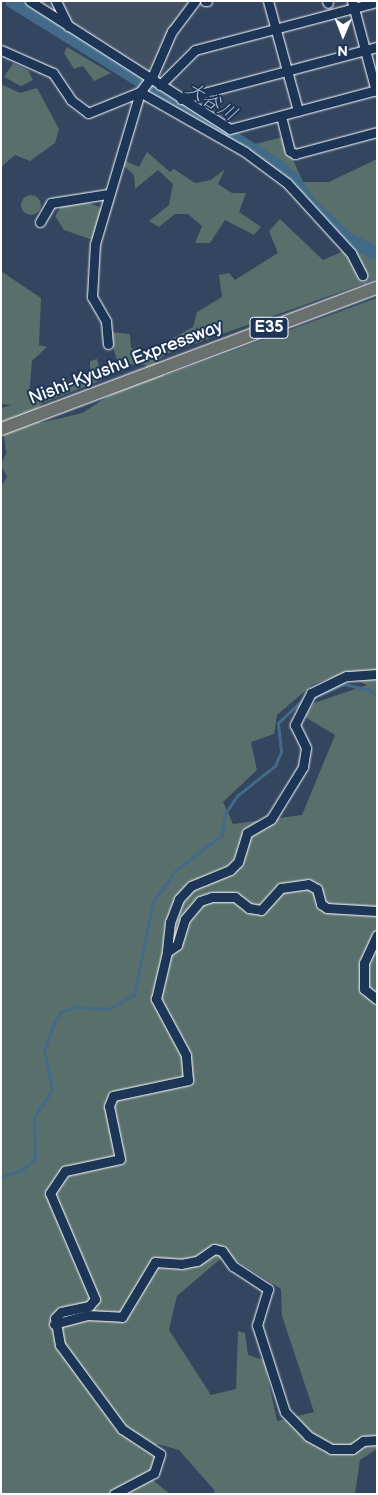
<!DOCTYPE html>
<meta charset="utf-8">
<style>
body{margin:0}
#map{position:relative;width:378px;height:1495px;overflow:hidden;background:#33455f;font-family:"Balsamiq Sans","Klee One",sans-serif}
div>[style]{position:absolute}
[style*='--x']{left:calc(var(--x)*1px);top:calc(var(--y)*1px);width:calc(var(--w)*1px);rotate:calc(var(--a)*1deg)}
.built>*{inset:0;background:#425064}
.green>*{inset:0;background:#596f6b}
.round{border-radius:50%}
.stream>*{height:2.5px;margin:-1.25px;padding:0 1.25px;transform-origin:1.25px;border-radius:1.25px;background:#426a89}
.river>*{height:14px;margin:-7px;padding:0 7px;transform-origin:7px;border-radius:7px;background:#426a89}
.minor-tunnel>*{height:9px;margin-top:-4.5px;transform-origin:0;background:repeating-linear-gradient(90deg,#526177 0 9px,transparent 0 13.5px)}
.roads{filter:drop-shadow(0 0 1px #fff) drop-shadow(0 0 1px #fff)}
.minor>*{height:9px;margin:-4.5px;padding:0 4.5px;transform-origin:4.5px;border-radius:4.5px;background:#1d3557}
.highway>*{height:12px;margin:-6px;padding:0 6px;transform-origin:6px;border-radius:6px;background:#6a706d}
span{translate:-50% -50%;white-space:nowrap;text-align:center;line-height:1.15;-webkit-text-stroke:4px #1d3557;paint-order:stroke}
.shield-label span{padding:1px 4px;background:#1d3557;border:1px solid;border-radius:4px;-webkit-text-stroke-width:0}
.shield-label{font-size:16px;color:#fff;font-weight:700}
.street-label{font-size:18px;color:#fff}
.water-label{font-size:19px;color:#b3c3d0;font-style:italic}
.frame{position:absolute;inset:0;border:2px solid #fff;pointer-events:none}
.north{position:absolute;left:318px;top:10px;width:50px;height:50px;-webkit-text-stroke:4px #1d3557;paint-order:stroke;rotate:181deg;font-size:14px;font-weight:700;line-height:20px;text-align:center;color:#fff}
.north::after{content:'';display:block;margin:auto;width:18px;height:22px;background:#fff;clip-path:polygon(50% 0,100% 100%,50% 72%,0 100%)}
</style>
<div id="map">
<div class="built">
<div style="clip-path:polygon(35px 1px,191px 1px,170px 28px,149px 73px)"></div>
</div>
<div class="green">
<div style="clip-path:polygon(67px 47px,111px 73px,94px 81px,83px 66px,74px 69px,64px 53px)"></div>
<div style="clip-path:polygon(13px 63px,28px 70px,33px 80px,21px 86px,4px 77px)"></div>
<div style="clip-path:polygon(1px 84px,20px 93px,37px 88px,59px 129px,55px 143px,30px 161px,15px 155px,1px 167px)"></div>
<div style="clip-path:polygon(evenodd,283px 137px,303px 182px,329px 182px,377px 159px,377px 279px,166px 354px,158px 361px,164px 376px,377px 298px,377px 1449px,360px 1460px,355px 1494px,212px 1494px,215px 1491px,179px 1450px,157px 1444px,149px 1477px,170px 1494px,1px 1494px,1px 487px,7px 477px,1px 465px,6px 453px,1px 408px,11px 405px,1px 404px,1px 271px,41px 298px,39px 345px,47px 347px,32px 361px,29px 397px,43px 402px,45px 390px,90px 374px,90px 361px,97px 359px,102px 380px,43px 403px,36px 410px,40px 423px,82px 413px,112px 394px,110px 382px,146px 377px,146px 365px,118px 364px,109px 332px,130px 334px,131px 348px,166px 354px,168px 341px,193px 327px,197px 312px,222px 297px,219px 275px,229px 273px,235px 280px,278px 253px,269px 231px,280px 219px,323px 260px,360px 244px,313px 203px,302px 182px,251px 145px,283px 137px,342px 674px,367px 685px,314px 703px,305px 717px,335px 735px,302px 815px,233px 824px,223px 802px,257px 770px,251px 742px,274px 734px,277px 715px,312px 685px,342px 674px,283px 137px,226px 1254px,281px 1289px,282px 1316px,314px 1412px,277px 1421px,264px 1360px,248px 1355px,245px 1333px,238px 1331px,236px 1389px,211px 1395px,169px 1330px,177px 1296px,226px 1254px)"></div>
<div style="clip-path:polygon(147px 152px,170px 172px,174px 169px,195px 183px,211px 180px,225px 169px,218px 184px,232px 193px,246px 193px,239px 212px,261px 227px,254px 235px,225px 220px,210px 243px,195px 243px,202px 226px,188px 214px,175px 214px,159px 227px,149px 221px,169px 205px,173px 184px,158px 170px,135px 189px,134px 175px,122px 164px,123px 160px,139px 167px)"></div>
<div class="round" style="left:21px;top:195px;width:20px;height:20px"></div>
<div style="clip-path:polygon(76px 198px,102px 208px,93px 240px,64px 230px,55px 216px,65px 201px)"></div>
</div>
<div class="stream">
<div style="--x:312;--y:698;--w:35;--a:-24"></div>
<div style="--x:344;--y:684;--w:27;--a:13"></div>
<div style="--x:370;--y:690;--w:9;--a:41"></div>
<div style="--x:1;--y:1177;--w:22;--a:-18"></div>
<div style="--x:22;--y:1170;--w:18;--a:-43"></div>
<div style="--x:35;--y:1158;--w:41;--a:-91.4"></div>
<div style="--x:34;--y:1117;--w:32;--a:-56"></div>
<div style="--x:52;--y:1090;--w:41;--a:-101.3"></div>
<div style="--x:44;--y:1050;--w:29;--a:-70"></div>
<div style="--x:54;--y:1023;--w:13;--a:-58"></div>
<div style="--x:61;--y:1012;--w:15;--a:-20"></div>
<div style="--x:75;--y:1007;--w:34;--a:3"></div>
<div style="--x:109;--y:1009;--w:29;--a:-29"></div>
<div style="--x:134;--y:995;--w:95;--a:-78.5"></div>
<div style="--x:153;--y:902;--w:39;--a:-54"></div>
<div style="--x:176;--y:870;--w:58;--a:-37.3"></div>
<div style="--x:222;--y:835;--w:21;--a:-82"></div>
<div style="--x:225;--y:814;--w:23;--a:-56"></div>
<div style="--x:238;--y:795;--w:47;--a:-38.1"></div>
<div style="--x:275;--y:766;--w:15;--a:-67"></div>
<div style="--x:281;--y:752;--w:29;--a:-96"></div>
<div style="--x:278;--y:723;--w:35;--a:-43"></div>
</div>
<div class="river">
<div style="--x:12;--y:1;--w:301;--a:31.8"></div>
<div style="--x:268;--y:160;--w:29;--a:36"></div>
<div style="--x:291;--y:177;--w:32;--a:56"></div>
<div style="--x:309;--y:204;--w:50;--a:42.6"></div>
<div style="--x:346;--y:238;--w:31;--a:27"></div>
</div>
<div class="minor-tunnel">
<div style="--x:362;--y:275;--w:21;--a:53"></div>
</div>
<div class="roads">
<div class="minor">
<div style="--x:30;--y:1;--w:237;--a:32.6"></div>
<div style="--x:230;--y:129;--w:152;--a:-14.9"></div>
<div style="--x:56;--y:1;--w:28;--a:64"></div>
<div style="--x:195;--y:1;--w:38;--a:127"></div>
<div style="--x:172;--y:31;--w:48;--a:113.4"></div>
<div style="--x:153;--y:75;--w:21;--a:127"></div>
<div style="--x:140;--y:92;--w:121;--a:29.7"></div>
<div style="--x:245;--y:152;--w:52;--a:36.4"></div>
<div style="--x:287;--y:183;--w:95;--a:47.6"></div>
<div style="--x:351;--y:253;--w:25;--a:63"></div>
<div style="--x:205;--y:1;--w:2;--a:0"></div>
<div style="--x:268;--y:1;--w:114;--a:74.7"></div>
<div style="--x:327;--y:1;--w:2;--a:63"></div>
<div style="--x:352;--y:1;--w:93;--a:75.1"></div>
<div style="--x:1;--y:50;--w:57;--a:23.9"></div>
<div style="--x:53;--y:73;--w:32;--a:56"></div>
<div style="--x:71;--y:100;--w:21;--a:37"></div>
<div style="--x:88;--y:113;--w:56;--a:-22"></div>
<div style="--x:160;--y:85;--w:49;--a:-45"></div>
<div style="--x:195;--y:50;--w:188;--a:-14.8"></div>
<div style="--x:181;--y:99;--w:203;--a:-14.9"></div>
<div style="--x:281;--y:116;--w:36;--a:76"></div>
<div style="--x:290;--y:151;--w:6;--a:31"></div>
<div style="--x:295;--y:154;--w:85;--a:-15"></div>
<div style="--x:40;--y:222;--w:22;--a:-60"></div>
<div style="--x:51;--y:203;--w:58;--a:-9"></div>
<div style="--x:108;--y:344;--w:23;--a:-95"></div>
<div style="--x:106;--y:321;--w:28;--a:-120"></div>
<div style="--x:92;--y:297;--w:53;--a:-86.8"></div>
<div style="--x:95;--y:244;--w:159;--a:-73.5"></div>
<div style="--x:377;--y:674;--w:31;--a:176"></div>
<div style="--x:346;--y:676;--w:39;--a:154"></div>
<div style="--x:311;--y:693;--w:36;--a:117"></div>
<div style="--x:295;--y:725;--w:25;--a:64"></div>
<div style="--x:306;--y:748;--w:19;--a:99"></div>
<div style="--x:303;--y:767;--w:61;--a:121.6"></div>
<div style="--x:271;--y:819;--w:28;--a:150"></div>
<div style="--x:247;--y:833;--w:30;--a:107"></div>
<div style="--x:238;--y:862;--w:11;--a:135"></div>
<div style="--x:230;--y:870;--w:42;--a:157.7"></div>
<div style="--x:191;--y:886;--w:18;--a:133"></div>
<div style="--x:179;--y:899;--w:25;--a:111"></div>
<div style="--x:170;--y:922;--w:30;--a:96"></div>
<div style="--x:167;--y:952;--w:12;--a:-35"></div>
<div style="--x:177;--y:945;--w:27;--a:-73"></div>
<div style="--x:185;--y:919;--w:23;--a:-50"></div>
<div style="--x:200;--y:901;--w:13;--a:-18"></div>
<div style="--x:212;--y:897;--w:23;--a:0"></div>
<div style="--x:235;--y:897;--w:18;--a:38"></div>
<div style="--x:249;--y:908;--w:12;--a:9"></div>
<div style="--x:261;--y:910;--w:30;--a:-48"></div>
<div style="--x:281;--y:888;--w:27;--a:-8"></div>
<div style="--x:308;--y:884;--w:10;--a:29"></div>
<div style="--x:317;--y:889;--w:16;--a:75"></div>
<div style="--x:321;--y:904;--w:7;--a:34"></div>
<div style="--x:327;--y:908;--w:50;--a:3.4"></div>
<div style="--x:377;--y:935;--w:31;--a:115"></div>
<div style="--x:364;--y:963;--w:26;--a:90"></div>
<div style="--x:364;--y:989;--w:16;--a:38"></div>
<div style="--x:54;--y:1324;--w:34;--a:-15"></div>
<div style="--x:87;--y:1315;--w:35;--a:3"></div>
<div style="--x:122;--y:1317;--w:64;--a:-59"></div>
<div style="--x:155;--y:1262;--w:26;--a:4"></div>
<div style="--x:181;--y:1264;--w:16;--a:-11"></div>
<div style="--x:197;--y:1261;--w:21;--a:-35"></div>
<div style="--x:214;--y:1249;--w:8;--a:14"></div>
<div style="--x:222;--y:1251;--w:19;--a:54"></div>
<div style="--x:233;--y:1266;--w:42;--a:33.3"></div>
<div style="--x:268;--y:1289;--w:38;--a:107"></div>
<div style="--x:257;--y:1325;--w:91;--a:72.2"></div>
<div style="--x:285;--y:1412;--w:33;--a:46"></div>
<div style="--x:308;--y:1436;--w:26;--a:29"></div>
<div style="--x:331;--y:1449;--w:21;--a:0"></div>
<div style="--x:352;--y:1449;--w:14;--a:-36"></div>
<div style="--x:363;--y:1441;--w:14;--a:-4"></div>
<div style="--x:114;--y:1494;--w:45;--a:-27.7"></div>
<div style="--x:154;--y:1473;--w:20;--a:-72"></div>
<div style="--x:160;--y:1454;--w:45;--a:-146.7"></div>
<div style="--x:122;--y:1429;--w:104;--a:-126.4"></div>
<div style="--x:60;--y:1345;--w:27;--a:-100"></div>
<div style="--x:55;--y:1318;--w:8;--a:-45"></div>
<div style="--x:61;--y:1312;--w:29;--a:-12"></div>
<div style="--x:89;--y:1306;--w:9;--a:-49"></div>
<div style="--x:95;--y:1299;--w:115;--a:-113"></div>
<div style="--x:50;--y:1193;--w:27;--a:-56"></div>
<div style="--x:65;--y:1171;--w:56;--a:-12.3"></div>
<div style="--x:120;--y:1159;--w:54;--a:-101.7"></div>
<div style="--x:109;--y:1106;--w:11;--a:-68"></div>
<div style="--x:113;--y:1096;--w:77;--a:-12"></div>
<div style="--x:188;--y:1080;--w:25;--a:-95"></div>
<div style="--x:186;--y:1055;--w:64;--a:-118.2"></div>
<div style="--x:156;--y:999;--w:48;--a:-76.8"></div>
</div>
<div class="highway">
<div style="--x:1;--y:429;--w:402;--a:-20.6"></div>
</div>
</div>
<div class="shield-label">
<span style="left:269px;top:328px">E35</span>
</div>
<div class="street-label">
<span style="left:126px;top:363px;rotate:-21deg">Nishi-Kyushu Expressway</span>
</div>
<div class="water-label">
<span style="left:211px;top:102px;rotate:32deg">大谷川</span>
</div>
<div class="frame"></div>
<div class="north">N</div>
</div>
